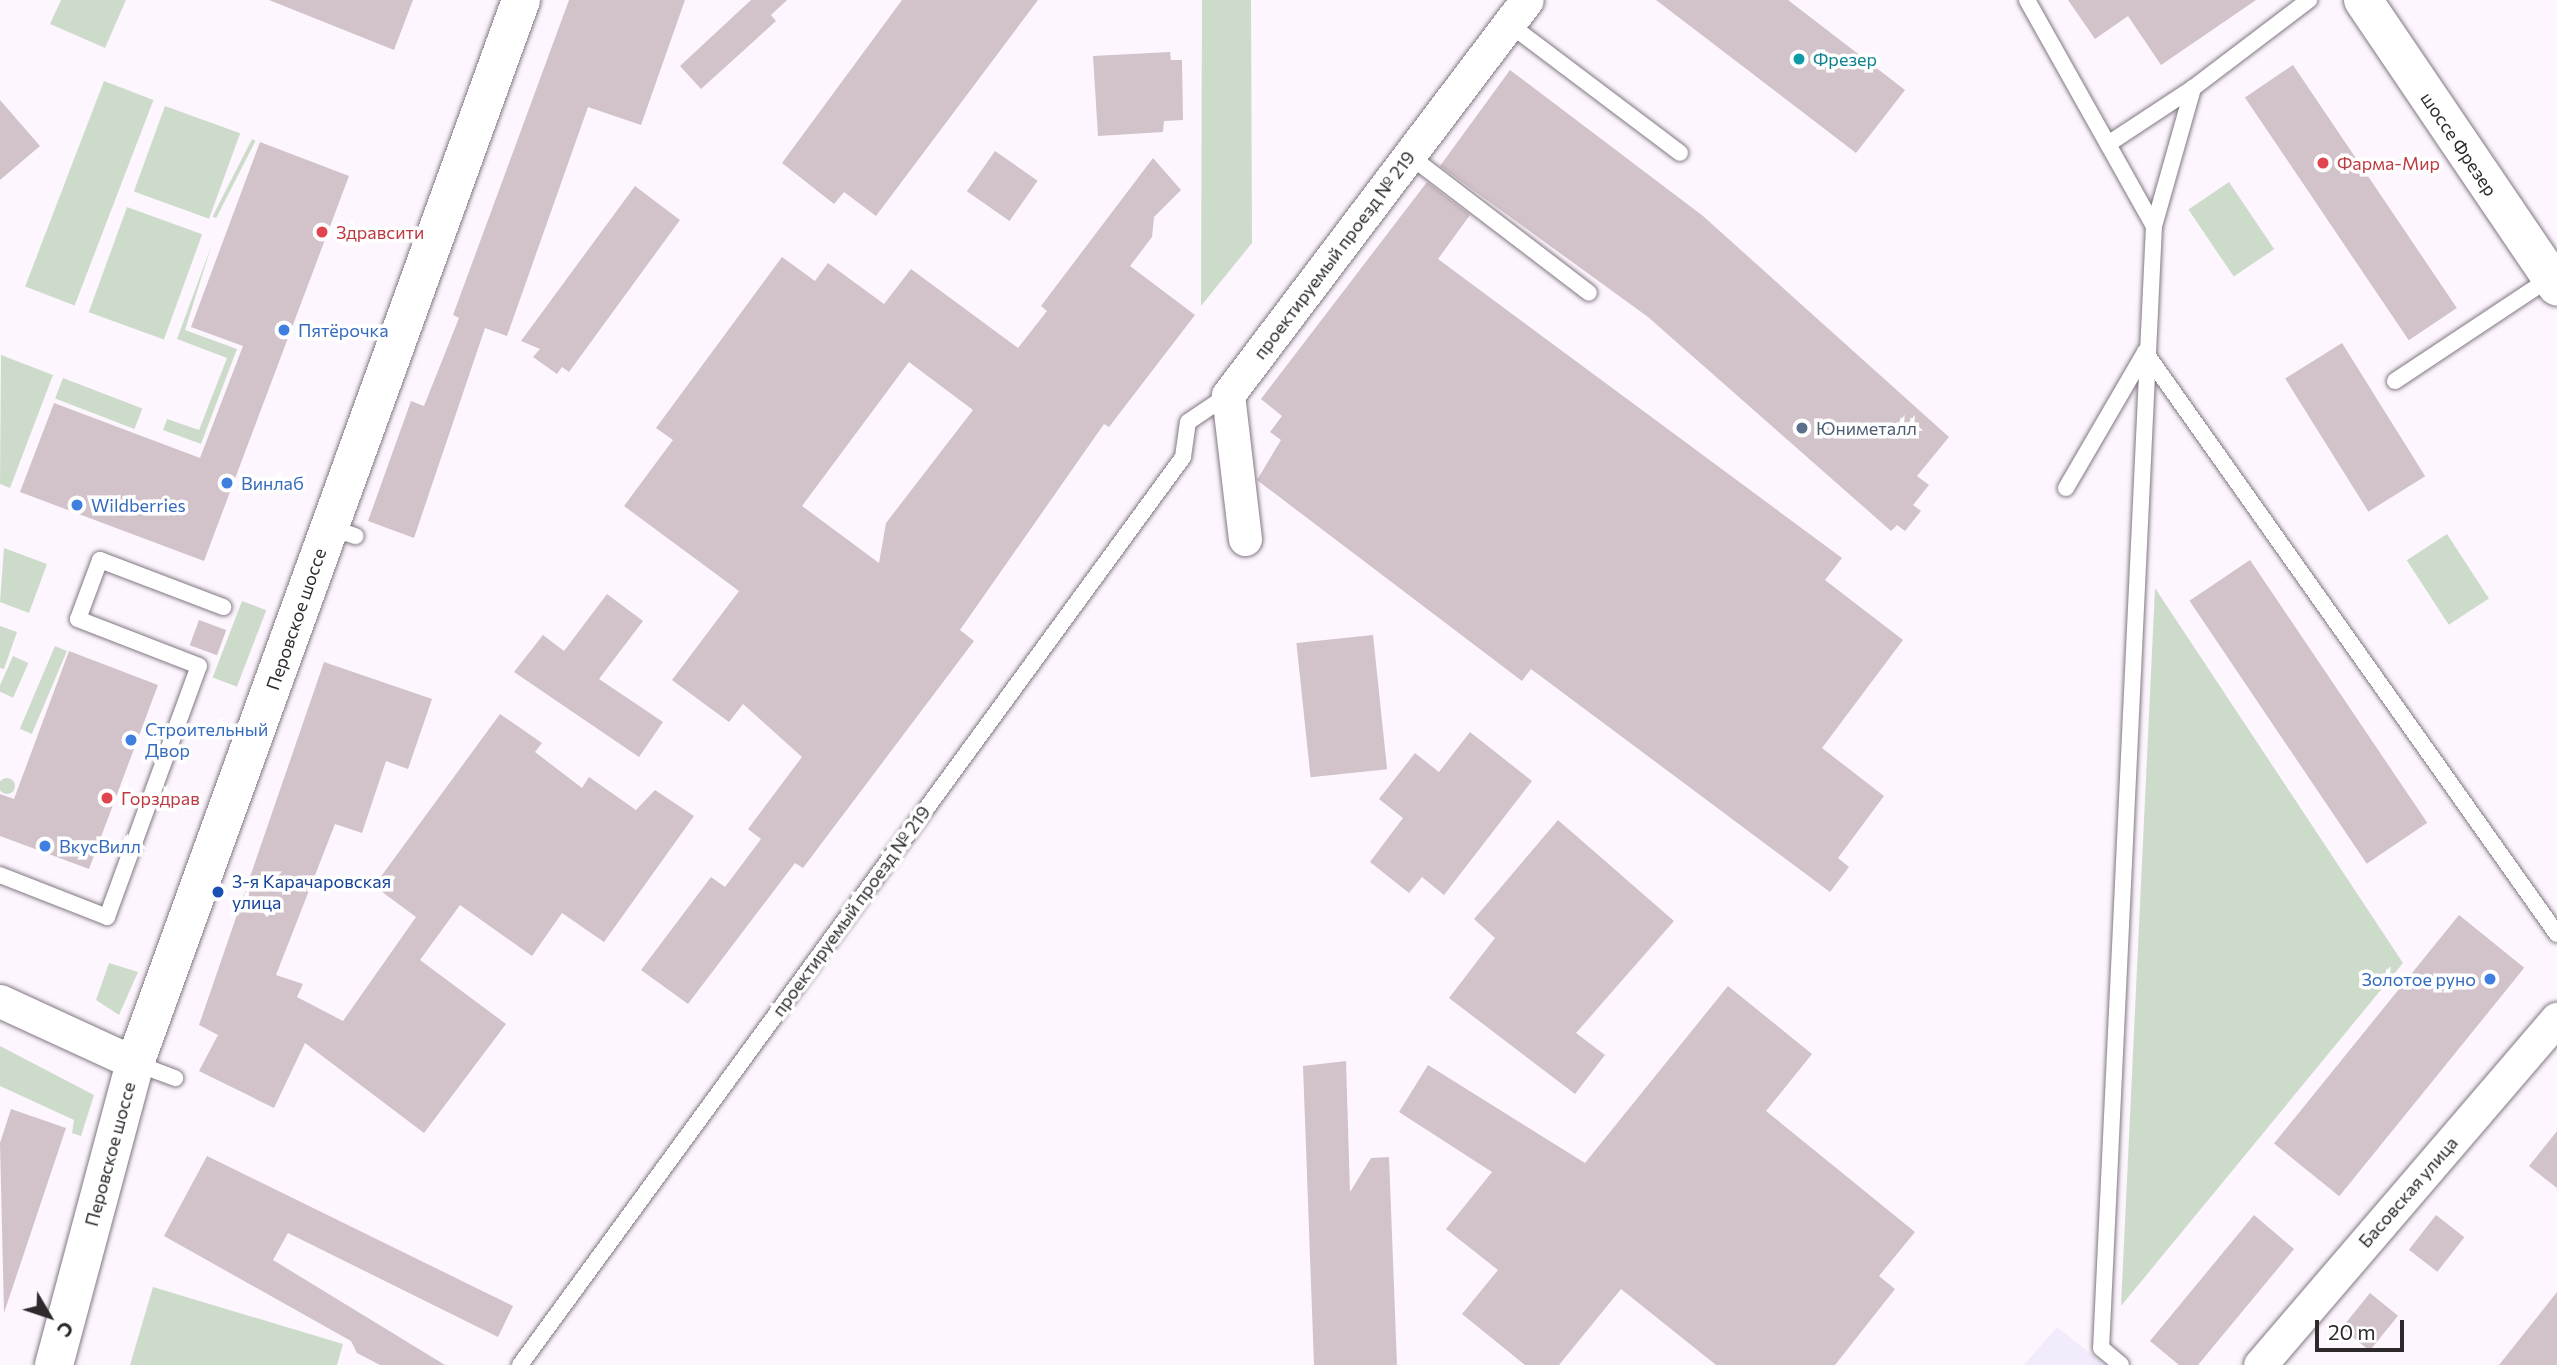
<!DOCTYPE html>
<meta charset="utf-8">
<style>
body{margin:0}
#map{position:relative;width:2557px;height:1365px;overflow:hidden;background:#fdf6fe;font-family:Commissioner,sans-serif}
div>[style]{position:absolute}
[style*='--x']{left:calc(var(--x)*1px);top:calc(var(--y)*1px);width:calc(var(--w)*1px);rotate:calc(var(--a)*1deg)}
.commercial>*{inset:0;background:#f2ebfc}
.green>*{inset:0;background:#cddcca;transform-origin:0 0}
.round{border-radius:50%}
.building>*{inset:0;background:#d2c2ca;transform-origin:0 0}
.roads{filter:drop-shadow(0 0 2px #817782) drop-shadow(0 0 2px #817782)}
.service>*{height:16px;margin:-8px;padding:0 8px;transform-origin:8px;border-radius:8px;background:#fff}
.minor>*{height:33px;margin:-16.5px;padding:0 16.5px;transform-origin:16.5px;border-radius:16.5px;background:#fff}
.tertiary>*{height:38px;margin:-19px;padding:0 19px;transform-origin:19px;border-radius:19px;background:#fff}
.dots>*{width:19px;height:19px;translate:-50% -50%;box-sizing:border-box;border:4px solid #fff;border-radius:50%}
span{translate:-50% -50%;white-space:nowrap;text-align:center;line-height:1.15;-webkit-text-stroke:7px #fff;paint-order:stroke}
.culture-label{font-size:18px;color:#0d838f}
.left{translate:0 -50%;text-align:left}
.street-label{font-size:18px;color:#2d292d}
.health-label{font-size:18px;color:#be3a42}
.shop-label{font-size:18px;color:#366cbe}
.right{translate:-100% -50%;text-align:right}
.service-label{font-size:18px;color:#4e5e75}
.transit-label{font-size:18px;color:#164399}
.north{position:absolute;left:14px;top:1281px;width:70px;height:70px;-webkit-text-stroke:5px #fff;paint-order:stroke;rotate:129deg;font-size:19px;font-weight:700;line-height:28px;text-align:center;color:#2d292d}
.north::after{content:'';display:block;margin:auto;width:24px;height:32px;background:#2d292d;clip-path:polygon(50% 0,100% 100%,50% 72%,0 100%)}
.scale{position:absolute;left:2315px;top:1320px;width:89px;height:32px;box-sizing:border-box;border:4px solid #2d292d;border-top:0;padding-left:9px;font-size:21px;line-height:24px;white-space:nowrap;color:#2d292d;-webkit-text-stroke:5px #fff;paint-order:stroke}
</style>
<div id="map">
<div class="commercial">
<div style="clip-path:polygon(2057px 1327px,2095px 1357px,2104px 1365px,2024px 1365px)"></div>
</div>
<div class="green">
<div style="clip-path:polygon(61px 0,126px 0,105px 48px,50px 24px)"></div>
<div style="clip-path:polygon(1202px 0,1251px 0,1252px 243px,1201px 306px)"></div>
<div style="left:104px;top:81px;width:53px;height:220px;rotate:21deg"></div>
<div style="left:165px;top:106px;width:80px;height:91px;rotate:20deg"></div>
<div style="left:252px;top:139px;width:4px;height:87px;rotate:27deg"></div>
<div style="left:2229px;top:182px;width:81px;height:49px;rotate:56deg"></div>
<div style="left:127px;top:207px;width:80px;height:112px;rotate:20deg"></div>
<div style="clip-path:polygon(212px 244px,185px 330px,237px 349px,201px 444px,163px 430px,167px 419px,199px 430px,227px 358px,177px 339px)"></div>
<div style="clip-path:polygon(1px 355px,53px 375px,10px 488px,0 484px)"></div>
<div style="left:63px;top:378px;width:85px;height:22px;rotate:21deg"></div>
<div style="left:2447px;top:534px;width:77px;height:48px;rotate:57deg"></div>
<div style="clip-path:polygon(4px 548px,47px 564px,29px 613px,0 602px)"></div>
<div style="clip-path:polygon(2155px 588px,2403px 963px,2121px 1306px)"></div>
<div style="left:242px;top:601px;width:26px;height:82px;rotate:21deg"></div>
<div style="clip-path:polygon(0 626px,17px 632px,4px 669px,0 668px)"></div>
<div style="left:55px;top:646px;width:13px;height:90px;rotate:23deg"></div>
<div style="left:13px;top:656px;width:17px;height:38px;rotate:24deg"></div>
<div class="round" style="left:-1px;top:778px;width:16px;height:16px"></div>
<div style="clip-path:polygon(109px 963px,138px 972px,119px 1015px,96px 1000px)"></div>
<div style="clip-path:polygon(0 1046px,94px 1095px,81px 1136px,72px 1133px,74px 1120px,0 1086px)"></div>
<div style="clip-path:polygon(153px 1287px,343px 1344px,337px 1365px,130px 1365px)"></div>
</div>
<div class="building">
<div style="clip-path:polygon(269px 0,413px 0,394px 50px)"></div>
<div style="clip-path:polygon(569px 0,685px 0,641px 125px,588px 107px,507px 336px,485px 328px,414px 538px,368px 521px,411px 401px,424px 406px,459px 318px,453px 315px)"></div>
<div style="clip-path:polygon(751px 0,787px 0,771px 15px,776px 21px,701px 89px,680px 66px)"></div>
<div style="clip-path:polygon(902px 0,1038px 0,876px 216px,844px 192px,834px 204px,782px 163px)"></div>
<div style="clip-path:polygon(1656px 0,1788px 0,1905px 90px,1856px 153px)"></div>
<div style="clip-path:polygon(2068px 0,2256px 0,2161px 65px,2128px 16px,2095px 39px)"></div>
<div style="clip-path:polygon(1170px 52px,1171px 60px,1182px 60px,1183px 120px,1164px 121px,1163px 132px,1098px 136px,1093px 56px)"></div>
<div style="left:2293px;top:65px;width:293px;height:58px;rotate:56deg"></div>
<div style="clip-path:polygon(1510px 70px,1703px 216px,1949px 437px,1917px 476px,1929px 485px,1913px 505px,1921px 511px,1905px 531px,1897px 525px,1891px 531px,1648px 317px,1440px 166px)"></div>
<div style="clip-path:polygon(0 100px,40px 146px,0 180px)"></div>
<div style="clip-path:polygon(260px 142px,349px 176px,204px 561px,20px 492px,54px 403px,200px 458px,243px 346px,191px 327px)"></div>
<div style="left:995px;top:151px;width:52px;height:49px;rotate:35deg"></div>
<div style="clip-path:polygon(evenodd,1153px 158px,1181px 190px,1154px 217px,1152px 237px,1130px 266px,1195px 315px,1109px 427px,1104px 424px,960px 630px,974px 641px,803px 868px,795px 863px,688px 1004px,641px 970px,711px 877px,725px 887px,761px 839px,748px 829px,802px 757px,743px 704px,729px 722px,672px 680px,739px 591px,624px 506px,673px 440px,656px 428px,782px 257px,815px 281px,828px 263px,884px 304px,911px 269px,1018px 348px,1047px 311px,1041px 306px,1153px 158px,909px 362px,973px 410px,886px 523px,879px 563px,802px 506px,909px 362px)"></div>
<div style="clip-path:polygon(1427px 182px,1470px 215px,1438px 259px,1842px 558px,1825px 580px,1903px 640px,1822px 748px,1884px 796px,1838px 858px,1849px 867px,1830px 892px,1531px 669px,1522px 681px,1257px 480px,1281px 440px,1270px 432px,1282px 416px,1261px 399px)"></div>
<div style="clip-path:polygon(635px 186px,680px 220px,569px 372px,562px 367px,557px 374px,533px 357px,540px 349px,521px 341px)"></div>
<div style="left:2342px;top:343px;width:157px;height:67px;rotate:58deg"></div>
<div style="left:2250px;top:560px;width:317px;height:73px;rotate:56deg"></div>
<div style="clip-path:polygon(607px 594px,643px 621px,599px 679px,663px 722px,639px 757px,514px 672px,543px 635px,564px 651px)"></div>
<div style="left:199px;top:620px;width:29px;height:27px;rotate:20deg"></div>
<div style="left:1373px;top:635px;width:135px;height:77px;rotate:84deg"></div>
<div style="clip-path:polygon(69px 651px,158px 685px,89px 869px,0 836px,0 794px,14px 799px)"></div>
<div style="clip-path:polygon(324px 662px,432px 699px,408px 769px,386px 761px,362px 833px,335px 824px,276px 975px,303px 984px,297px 997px,343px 1021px,416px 917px,374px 886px,500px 714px,542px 743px,535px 752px,582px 788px,589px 777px,636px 810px,655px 790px,694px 816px,604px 942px,562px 913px,532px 956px,460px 905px,420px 960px,506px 1024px,424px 1133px,305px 1043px,274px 1108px,199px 1071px,218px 1035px,199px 1025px)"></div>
<div style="clip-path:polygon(1470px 732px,1532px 781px,1444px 895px,1422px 877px,1409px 893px,1370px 862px,1403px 818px,1379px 799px,1415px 753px,1439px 772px)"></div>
<div style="clip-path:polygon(1558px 820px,1674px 921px,1576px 1033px,1605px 1055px,1575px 1094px,1449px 998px,1495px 938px,1474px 919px)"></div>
<div style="left:2459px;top:915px;width:84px;height:294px;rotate:39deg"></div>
<div style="clip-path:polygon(1728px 986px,1812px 1054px,1766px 1111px,1915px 1232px,1879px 1276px,1895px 1289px,1835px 1365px,1716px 1365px,1621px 1289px,1559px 1365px,1525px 1365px,1462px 1314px,1498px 1270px,1446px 1229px,1492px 1172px,1399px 1112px,1428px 1065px,1585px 1163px)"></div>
<div style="clip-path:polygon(1346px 1061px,1350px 1192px,1371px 1158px,1389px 1157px,1397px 1365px,1314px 1365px,1303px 1066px)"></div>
<div style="clip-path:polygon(11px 1109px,66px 1128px,4px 1313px,0 1143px)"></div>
<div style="clip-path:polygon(2557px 1131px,2557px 1188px,2529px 1166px)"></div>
<div style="clip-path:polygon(207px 1156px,513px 1306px,498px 1337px,288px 1233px,273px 1260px,445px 1365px,380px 1365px,357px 1353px,351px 1341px,164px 1236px)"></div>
<div style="clip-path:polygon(2254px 1215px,2294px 1249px,2198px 1365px,2179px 1365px,2150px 1341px)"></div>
<div style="left:2436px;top:1215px;width:36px;height:44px;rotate:38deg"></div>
<div style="clip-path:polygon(2557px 1292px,2557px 1365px,2499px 1365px)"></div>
<div style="left:2370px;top:1293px;width:36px;height:45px;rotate:39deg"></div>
</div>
<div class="roads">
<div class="service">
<div style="--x:2027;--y:0;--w:259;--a:60.7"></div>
<div style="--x:2154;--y:226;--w:1123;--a:92.7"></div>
<div style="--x:2101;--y:1348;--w:26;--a:40"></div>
<div style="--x:1509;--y:24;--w:214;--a:37"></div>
<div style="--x:2108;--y:144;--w:102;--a:-33.4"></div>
<div style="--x:1410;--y:156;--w:225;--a:37.4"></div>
<div style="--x:2154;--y:226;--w:143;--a:-74.2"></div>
<div style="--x:2193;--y:88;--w:146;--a:-37.2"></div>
<div style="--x:2395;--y:381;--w:186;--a:-33.6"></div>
<div style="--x:2066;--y:488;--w:157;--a:-59.8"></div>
<div style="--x:2145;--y:352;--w:713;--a:54.71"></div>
<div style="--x:329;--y:527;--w:28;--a:19"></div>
<div style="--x:0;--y:875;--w:115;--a:21.4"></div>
<div style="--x:107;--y:917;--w:267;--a:-69.9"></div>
<div style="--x:199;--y:666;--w:130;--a:-158.8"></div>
<div style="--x:78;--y:619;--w:63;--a:-69.6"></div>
<div style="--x:100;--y:560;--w:132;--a:20.9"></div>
<div style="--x:135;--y:1063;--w:43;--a:20.6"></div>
<div style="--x:520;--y:1365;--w:1124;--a:-53.86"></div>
<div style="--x:1183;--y:457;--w:35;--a:-82"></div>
<div style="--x:1188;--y:422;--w:48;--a:-34"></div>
</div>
<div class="minor">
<div style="--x:1245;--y:539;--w:145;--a:-96.7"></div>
<div style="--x:1228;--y:395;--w:495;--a:-52.9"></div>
<div style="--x:0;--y:1001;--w:149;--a:24.7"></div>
<div style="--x:2260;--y:1365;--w:456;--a:-49.4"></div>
</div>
<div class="tertiary">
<div style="--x:2363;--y:0;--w:346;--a:55.9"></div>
<div style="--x:54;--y:1365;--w:313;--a:-75"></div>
<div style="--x:135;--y:1063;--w:1131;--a:-70.04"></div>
</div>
</div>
<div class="dots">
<div style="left:1799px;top:59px;background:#0f9aa8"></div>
<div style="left:2323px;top:163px;background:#e0444e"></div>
<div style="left:322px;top:232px;background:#e0444e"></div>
<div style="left:284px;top:330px;background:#3f7fe0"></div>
<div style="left:1802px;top:428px;background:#5c6f8a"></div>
<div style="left:227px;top:483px;background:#3f7fe0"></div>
<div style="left:77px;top:505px;background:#3f7fe0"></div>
<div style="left:131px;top:740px;background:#3f7fe0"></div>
<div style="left:107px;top:798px;background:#e0444e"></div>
<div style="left:45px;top:846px;background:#3f7fe0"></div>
<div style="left:218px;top:892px;background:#1a4fb4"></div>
<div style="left:2490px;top:979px;background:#3f7fe0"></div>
</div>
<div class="culture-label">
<span class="left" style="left:1813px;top:59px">Фрезер</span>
</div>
<div class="street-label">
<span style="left:2459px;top:144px;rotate:56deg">шоссе Фрезер</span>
<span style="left:1334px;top:255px;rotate:-53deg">проектируемый проезд № 219</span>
<span style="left:296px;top:619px;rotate:-71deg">Перовское шоссе</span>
<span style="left:851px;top:911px;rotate:-54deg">проектируемый проезд № 219</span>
<span style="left:110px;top:1154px;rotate:-75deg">Перовское шоссе</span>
<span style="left:2408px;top:1192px;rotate:-49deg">Басовская улица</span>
</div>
<div class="health-label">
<span class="left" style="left:2337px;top:163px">Фарма-Мир</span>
<span class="left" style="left:336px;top:232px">Здравсити</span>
<span class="left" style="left:121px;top:798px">Горздрав</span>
</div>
<div class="shop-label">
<span class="left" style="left:298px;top:330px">Пятёрочка</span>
<span class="left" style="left:241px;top:483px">Винлаб</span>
<span class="left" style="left:91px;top:505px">Wildberries</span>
<span class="left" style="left:145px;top:740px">Строительный<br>Двор</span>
<span class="left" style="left:59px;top:846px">ВкусВилл</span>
<span class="right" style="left:2476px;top:979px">Золотое руно</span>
</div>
<div class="service-label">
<span class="left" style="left:1816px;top:428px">Юниметалл</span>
</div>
<div class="transit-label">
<span class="left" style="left:232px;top:892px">3-я Карачаровская<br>улица</span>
</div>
<div class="north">С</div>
<div class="scale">20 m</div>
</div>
